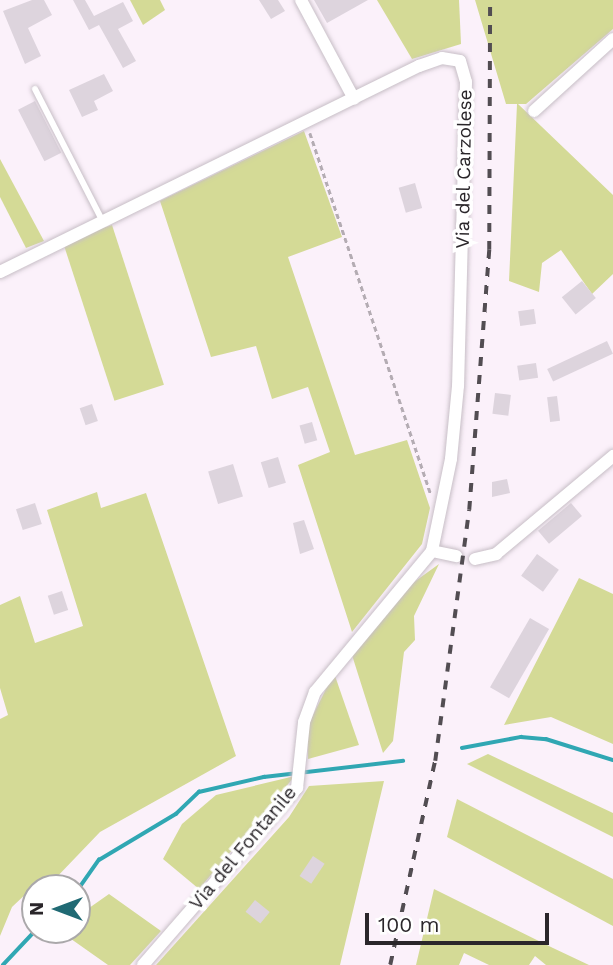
<!DOCTYPE html>
<style>
body{margin:0}
#map{position:relative;width:613px;height:965px;overflow:hidden;background:#fbf1fa;font-family:"Work Sans",sans-serif}
div>[style]{position:absolute}
[style*='--x']{left:calc(var(--x)*1px);top:calc(var(--y)*1px);width:calc(var(--w)*1px);rotate:calc(var(--a)*1deg)}
.green>*{inset:0;background:#d4da96;transform-origin:0 0}
.stream>*{height:3.5px;margin:-1.75px;padding:0 1.75px;transform-origin:1.75px;border-radius:1.75px;background:#30a7b3}
.building>*{inset:0;background:#ddd4dd;transform-origin:0 0}
.path>*{height:2.5px;margin-top:-1.25px;transform-origin:0;background:repeating-linear-gradient(90deg,#b4acb3 0 5px,transparent 0 8.5px)}
.roads{filter:drop-shadow(0 0 2px #c7bec6) drop-shadow(0 0 2px #c7bec6)}
.lane>*{height:6px;margin:-3px;padding:0 3px;transform-origin:3px;border-radius:3px;background:#fff}
.street>*{height:12px;margin:-6px;padding:0 6px;transform-origin:6px;border-radius:6px;background:#fff}
.rail>*{height:3.5px;margin-top:-1.75px;transform-origin:0;background:repeating-linear-gradient(90deg,#524d52 0 9px,transparent 0 18px)}
span{translate:-50% -50%;white-space:nowrap;text-align:center;line-height:1.15;-webkit-text-stroke:7px #fff;paint-order:stroke}
.street-label{font-size:19px;color:#2a262a}
.north{position:absolute;left:21px;top:874px;width:70px;height:70px;box-sizing:border-box;background:#fff;border:2px solid #aaa8aa;border-radius:50%;rotate:270deg;font-size:19px;font-weight:700;line-height:28px;text-align:center;color:#2a262a}
.north::after{content:'';display:block;margin:auto;width:24px;height:32px;background:#206a74;clip-path:polygon(50% 0,100% 100%,50% 72%,0 100%)}
.scale{position:absolute;left:365px;top:913px;width:184px;height:32px;box-sizing:border-box;border:4px solid #2a262a;border-top:0;padding-left:9px;font-size:21px;line-height:24px;white-space:nowrap;color:#2a262a;-webkit-text-stroke:5px #fff;paint-order:stroke}
</style>
<div id="map">
<div class="green">
<div style="clip-path:polygon(130px 0,160px 0,165px 10px,143px 25px)"></div>
<div style="clip-path:polygon(377px 0,459px 0,461px 44px,412px 59px)"></div>
<div style="clip-path:polygon(475px 0,613px 0,613px 29px,526px 104px,518px 104px,613px 195px,613px 274px,592px 294px,561px 250px,542px 263px,539px 292px,509px 281px,517px 104px,506px 104px)"></div>
<div style="clip-path:polygon(304px 131px,342px 237px,288px 257px,355px 455px,407px 440px,430px 508px,422px 544px,352px 632px,298px 465px,330px 452px,308px 387px,272px 399px,256px 346px,211px 357px,160px 201px)"></div>
<div style="clip-path:polygon(0 159px,44px 241px,26px 248px,0 197px)"></div>
<div style="left:112px;top:225px;width:168px;height:52px;rotate:72deg"></div>
<div style="clip-path:polygon(97px 492px,101px 508px,146px 493px,236px 756px,100px 832px,53px 881px,29px 891px,12px 907px,0 936px,0 719px,8px 715px,0 688px,0 605px,20px 596px,35px 643px,83px 626px,47px 510px)"></div>
<div style="clip-path:polygon(439px 564px,414px 616px,415px 640px,404px 652px,393px 741px,383px 753px,351px 652px,410px 585px)"></div>
<div style="clip-path:polygon(579px 578px,613px 594px,613px 744px,551px 717px,504px 725px)"></div>
<div style="clip-path:polygon(334px 673px,359px 745px,308px 759px,307px 727px)"></div>
<div style="clip-path:polygon(488px 754px,613px 813px,613px 837px,467px 764px)"></div>
<div style="clip-path:polygon(295px 776px,199px 889px,163px 859px,182px 824px,216px 795px)"></div>
<div style="clip-path:polygon(384px 781px,340px 965px,156px 965px,289px 817px,309px 786px)"></div>
<div style="clip-path:polygon(457px 799px,613px 879px,613px 926px,447px 837px)"></div>
<div style="clip-path:polygon(434px 889px,553px 948px,589px 965px,546px 965px,535px 956px,529px 965px,489px 965px,464px 953px,459px 965px,416px 965px)"></div>
<div style="clip-path:polygon(109px 894px,161px 931px,130px 965px,108px 965px,64px 934px,77px 930px,82px 913px)"></div>
</div>
<div class="stream">
<div style="--x:462;--y:748;--w:60;--a:-10.6"></div>
<div style="--x:521;--y:737;--w:25;--a:5"></div>
<div style="--x:546;--y:739;--w:70;--a:17.4"></div>
<div style="--x:77;--y:891;--w:38;--a:-55"></div>
<div style="--x:99;--y:860;--w:90;--a:-30.9"></div>
<div style="--x:176;--y:814;--w:32;--a:-44"></div>
<div style="--x:199;--y:792;--w:67;--a:-13"></div>
<div style="--x:264;--y:777;--w:140;--a:-6.6"></div>
<div style="--x:3;--y:965;--w:48;--a:-46.7"></div>
</div>
<div class="building">
<div style="clip-path:polygon(32px 0,44px 0,52px 15px,28px 28px,41px 56px,25px 64px,3px 11px)"></div>
<div style="clip-path:polygon(73px 0,85px 0,94px 16px,123px 2px,133px 21px,118px 29px,136px 61px,123px 68px,99px 25px,89px 30px)"></div>
<div style="clip-path:polygon(259px 0,278px 0,285px 11px,271px 19px)"></div>
<div style="clip-path:polygon(314px 0,368px 0,327px 23px)"></div>
<div style="clip-path:polygon(104px 74px,113px 91px,94px 101px,98px 110px,82px 117px,69px 90px)"></div>
<div style="left:35px;top:101px;width:58px;height:19px;rotate:63deg"></div>
<div style="left:415px;top:183px;width:26px;height:17px;rotate:74deg"></div>
<div style="left:582px;top:281px;width:22px;height:26px;rotate:51deg"></div>
<div style="left:534px;top:309px;width:15px;height:16px;rotate:82deg"></div>
<div style="left:607px;top:341px;width:14px;height:66px;rotate:65deg"></div>
<div style="left:536px;top:363px;width:15px;height:19px;rotate:82deg"></div>
<div style="left:495px;top:393px;width:16px;height:21px;rotate:7deg"></div>
<div style="left:557px;top:396px;width:25px;height:10px;rotate:83deg"></div>
<div style="left:92px;top:404px;width:18px;height:13px;rotate:71deg"></div>
<div style="left:312px;top:422px;width:19px;height:13px;rotate:74deg"></div>
<div style="left:278px;top:457px;width:27px;height:18px;rotate:73deg"></div>
<div style="left:233px;top:464px;width:34px;height:26px;rotate:73deg"></div>
<div style="clip-path:polygon(507px 479px,510px 493px,492px 497px,492px 482px)"></div>
<div style="left:35px;top:503px;width:22px;height:20px;rotate:72deg"></div>
<div style="left:571px;top:503px;width:17px;height:43px;rotate:50deg"></div>
<div style="clip-path:polygon(304px 520px,314px 549px,300px 554px,293px 523px)"></div>
<div style="left:537px;top:554px;width:27px;height:27px;rotate:36deg"></div>
<div style="left:62px;top:591px;width:20px;height:15px;rotate:72deg"></div>
<div style="left:530px;top:618px;width:22px;height:80px;rotate:30deg"></div>
<div style="left:313px;top:856px;width:14px;height:24px;rotate:34deg"></div>
<div style="left:255px;top:900px;width:19px;height:15px;rotate:39deg"></div>
</div>
<div class="path">
<div style="--x:310;--y:133;--w:382;--a:71.5"></div>
</div>
<div class="roads">
<div class="lane">
<div style="--x:35;--y:89;--w:149;--a:62.9"></div>
</div>
<div class="street">
<div style="--x:301;--y:0;--w:112;--a:61.8"></div>
<div style="--x:534;--y:111;--w:107;--a:-42.3"></div>
<div style="--x:0;--y:272;--w:467;--a:-26.2"></div>
<div style="--x:419;--y:66;--w:24;--a:-19"></div>
<div style="--x:442;--y:58;--w:18;--a:9"></div>
<div style="--x:460;--y:61;--w:22;--a:74"></div>
<div style="--x:466;--y:82;--w:304;--a:91.5"></div>
<div style="--x:458;--y:386;--w:73;--a:95.5"></div>
<div style="--x:451;--y:459;--w:94;--a:101.7"></div>
<div style="--x:432;--y:551;--w:25;--a:12"></div>
<div style="--x:475;--y:559;--w:22;--a:-13"></div>
<div style="--x:496;--y:554;--w:153;--a:-39.9"></div>
<div style="--x:143;--y:965;--w:235;--a:-49"></div>
<div style="--x:297;--y:788;--w:66;--a:-83.9"></div>
<div style="--x:304;--y:722;--w:32;--a:-70"></div>
<div style="--x:315;--y:692;--w:183;--a:-50.3"></div>
</div>
</div>
<div class="rail">
<div style="--x:390;--y:965;--w:209;--a:-77.6"></div>
<div style="--x:435;--y:761;--w:253;--a:-82.3"></div>
<div style="--x:469;--y:510;--w:261;--a:-85.6"></div>
<div style="--x:489;--y:250;--w:250;--a:-89.8"></div>
</div>
<div class="street-label">
<span style="left:464px;top:169px;rotate:-89deg">Via del Carzolese</span>
<span style="left:243px;top:848px;rotate:-50deg">Via del Fontanile</span>
</div>
<div class="north">N</div>
<div class="scale">100 m</div>
</div>
